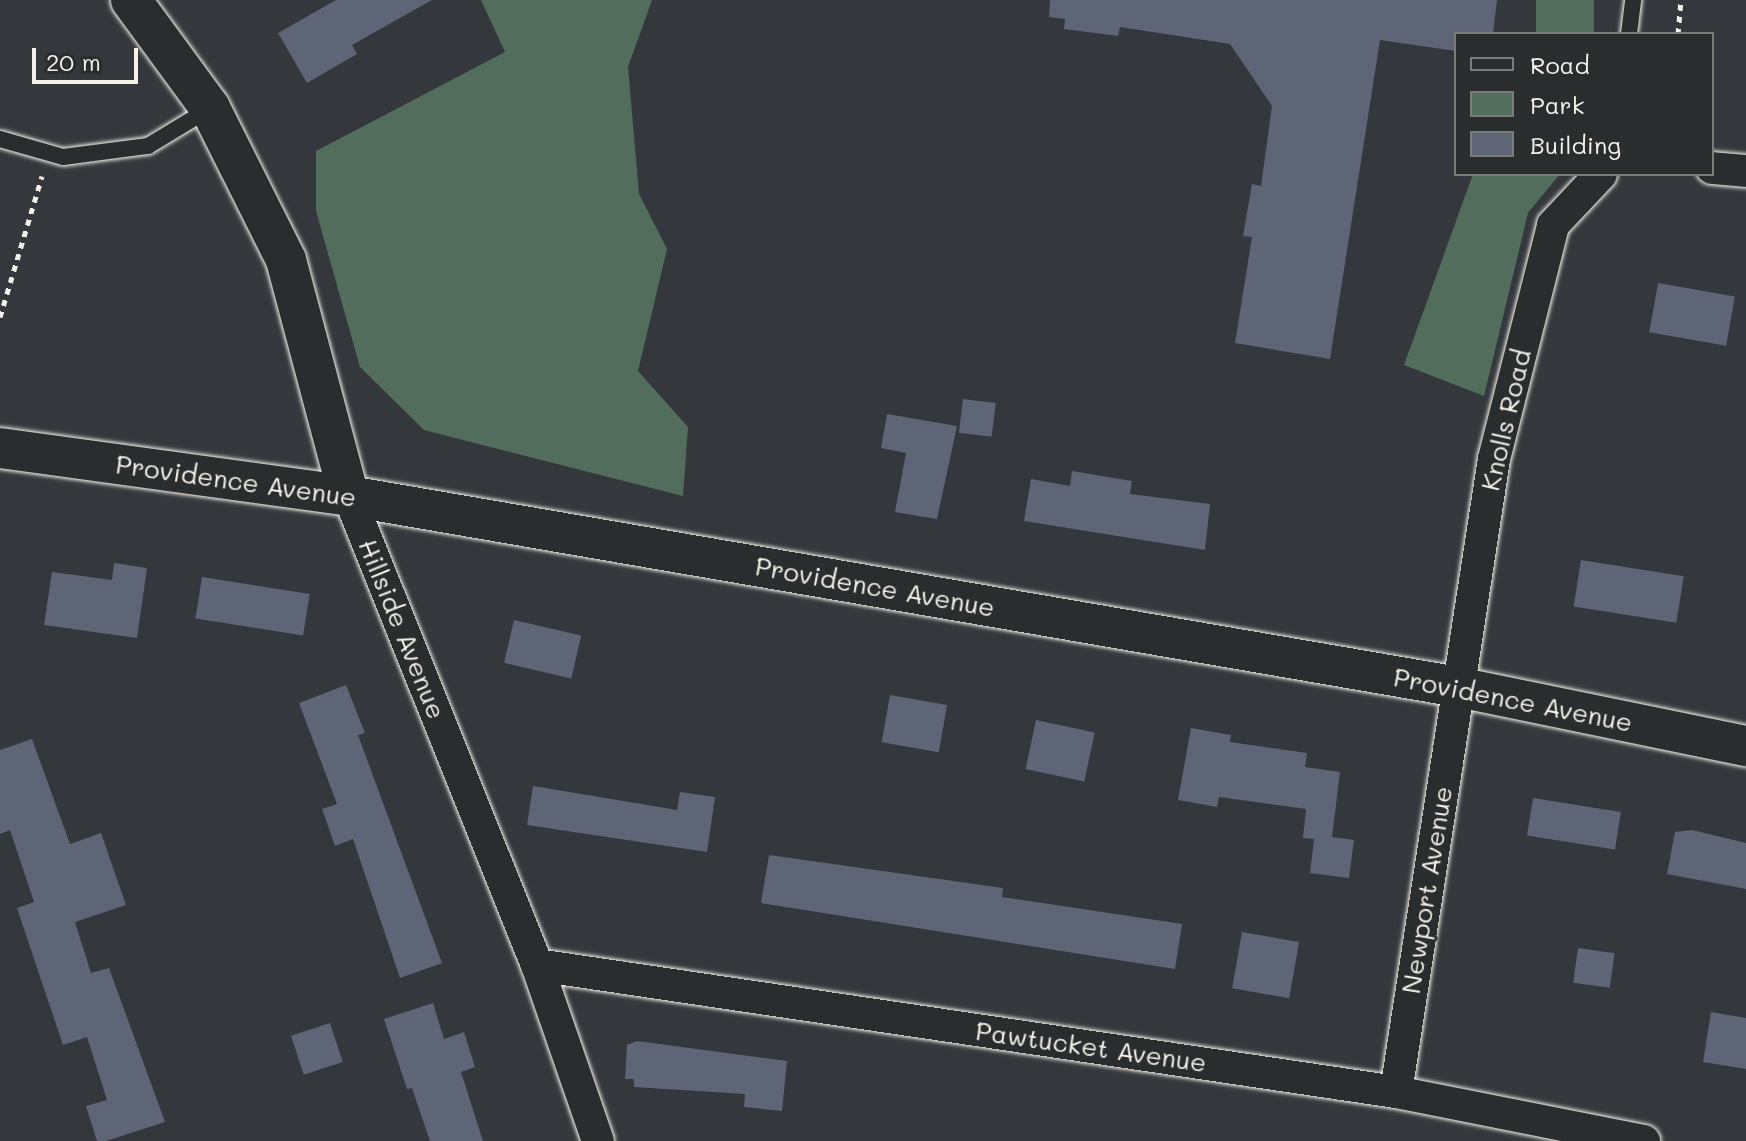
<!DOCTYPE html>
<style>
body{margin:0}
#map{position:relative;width:1746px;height:1141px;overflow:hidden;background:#34383c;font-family:Mali,sans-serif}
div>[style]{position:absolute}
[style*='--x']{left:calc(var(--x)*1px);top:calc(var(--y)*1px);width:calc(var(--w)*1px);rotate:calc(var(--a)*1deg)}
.green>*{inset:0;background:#536d5c;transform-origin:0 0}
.building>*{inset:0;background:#5d6576;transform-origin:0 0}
.path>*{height:5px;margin-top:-2.5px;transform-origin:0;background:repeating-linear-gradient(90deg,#f4f1e8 0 6px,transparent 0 12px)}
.roads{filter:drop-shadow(0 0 2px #f4f1e8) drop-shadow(0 0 2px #f4f1e8)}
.service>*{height:16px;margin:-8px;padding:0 8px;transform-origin:8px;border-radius:8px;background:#2a2d2e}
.minor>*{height:32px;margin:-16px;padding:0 16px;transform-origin:16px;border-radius:16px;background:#2a2d2e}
.tertiary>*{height:40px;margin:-20px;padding:0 20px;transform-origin:20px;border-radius:20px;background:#2a2d2e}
span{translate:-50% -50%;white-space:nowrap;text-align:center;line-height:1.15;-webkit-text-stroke:6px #2a2d2e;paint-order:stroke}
.street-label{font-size:26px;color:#f4f1e8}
.legend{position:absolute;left:1454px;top:32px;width:260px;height:144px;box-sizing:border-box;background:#2a2d2e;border:2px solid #7b7b78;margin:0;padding:10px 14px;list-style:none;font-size:24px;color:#f4f1e8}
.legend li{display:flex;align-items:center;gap:16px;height:40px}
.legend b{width:40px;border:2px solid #7b7b78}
.scale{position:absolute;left:32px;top:48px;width:106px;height:36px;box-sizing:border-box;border:4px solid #f4f1e8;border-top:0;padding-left:10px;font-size:24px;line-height:28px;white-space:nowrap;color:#f4f1e8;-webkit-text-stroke:6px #2a2d2e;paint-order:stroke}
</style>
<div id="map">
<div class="green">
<div style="clip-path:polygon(481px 0,652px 0,628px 67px,639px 194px,667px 249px,638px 371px,688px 427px,683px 496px,424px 430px,360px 367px,316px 211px,316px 151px,505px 52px)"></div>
<div style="left:1536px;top:0;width:58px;height:34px"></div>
<div style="clip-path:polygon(1473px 174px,1560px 174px,1528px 213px,1484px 396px,1404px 365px)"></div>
</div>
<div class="building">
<div style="clip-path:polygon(336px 0,432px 0,352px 45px,357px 54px,307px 83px,278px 33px)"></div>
<div style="clip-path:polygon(1050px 0,1497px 0,1493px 34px,1456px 34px,1456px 51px,1380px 40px,1330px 359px,1235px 343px,1252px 237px,1243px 236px,1252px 184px,1261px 186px,1272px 106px,1230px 44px,1120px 27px,1118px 36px,1064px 29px,1065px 19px,1049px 17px)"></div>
<div style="left:1658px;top:283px;width:78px;height:50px;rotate:10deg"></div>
<div style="left:963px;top:399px;width:33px;height:34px;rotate:7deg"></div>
<div style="clip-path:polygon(887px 414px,957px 426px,937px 519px,895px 512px,906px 453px,881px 448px)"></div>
<div style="clip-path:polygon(1072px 471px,1132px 481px,1130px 494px,1210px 504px,1205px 550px,1024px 521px,1031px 479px,1070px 486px)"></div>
<div style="left:1581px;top:560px;width:104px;height:47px;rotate:9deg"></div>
<div style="clip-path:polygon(114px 563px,147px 568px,137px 638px,44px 625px,52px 572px,112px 580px)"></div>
<div style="left:202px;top:577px;width:109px;height:42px;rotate:9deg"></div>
<div style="left:514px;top:620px;width:69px;height:44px;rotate:13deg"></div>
<div style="clip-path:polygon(346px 685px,365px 733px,358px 735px,442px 963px,400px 978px,353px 839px,335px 846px,322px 809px,337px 804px,299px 703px)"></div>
<div style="left:890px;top:695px;width:58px;height:48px;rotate:10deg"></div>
<div style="left:1036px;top:720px;width:60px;height:50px;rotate:12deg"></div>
<div style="clip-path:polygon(1191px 728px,1231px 735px,1230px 742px,1307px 753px,1305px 767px,1340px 772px,1332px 837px,1354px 840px,1349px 878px,1310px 873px,1314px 839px,1303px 838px,1306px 809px,1219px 797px,1217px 807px,1178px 800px)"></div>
<div style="clip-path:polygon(32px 739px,70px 844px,101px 833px,126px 905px,75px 922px,91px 973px,109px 968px,165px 1122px,106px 1141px,97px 1141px,86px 1106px,107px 1100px,87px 1037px,63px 1045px,17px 908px,34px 902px,10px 830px,0 834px,0 750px)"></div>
<div style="clip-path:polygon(533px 786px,677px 810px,680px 792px,715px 797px,707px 852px,527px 825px)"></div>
<div style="left:1533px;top:798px;width:89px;height:38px;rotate:9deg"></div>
<div style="clip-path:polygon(1692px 830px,1746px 843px,1746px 889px,1667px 874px,1675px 832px)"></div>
<div style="clip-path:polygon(769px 855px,1003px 888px,1002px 897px,1182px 924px,1175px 969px,761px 903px)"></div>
<div style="left:1242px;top:932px;width:58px;height:57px;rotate:10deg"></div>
<div style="left:1578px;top:948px;width:37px;height:35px;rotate:8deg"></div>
<div style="clip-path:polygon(433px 1003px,444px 1039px,464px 1032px,475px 1067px,461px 1072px,483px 1141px,430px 1141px,412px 1088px,407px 1089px,384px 1019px)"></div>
<div style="clip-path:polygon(1711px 1012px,1746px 1018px,1746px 1069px,1703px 1062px)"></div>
<div style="left:330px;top:1023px;width:41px;height:41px;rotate:72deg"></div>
<div style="clip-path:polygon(637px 1041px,787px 1061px,782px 1111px,744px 1107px,745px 1094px,634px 1087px,634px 1079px,625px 1079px,627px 1045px)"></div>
</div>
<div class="path">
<div style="--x:1678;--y:34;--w:34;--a:-85"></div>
<div style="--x:0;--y:317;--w:147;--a:-73.4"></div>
</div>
<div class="roads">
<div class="service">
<div style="--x:1629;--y:34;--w:34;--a:-83"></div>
<div style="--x:0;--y:139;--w:66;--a:15.9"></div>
<div style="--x:63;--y:157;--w:86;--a:-7.4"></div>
<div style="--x:148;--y:146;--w:71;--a:-31.2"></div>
</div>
<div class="minor">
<div style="--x:1712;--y:168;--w:34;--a:5"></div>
<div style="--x:349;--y:496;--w:505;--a:68.16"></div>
<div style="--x:537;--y:965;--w:186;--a:70.9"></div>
<div style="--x:537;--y:965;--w:868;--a:8.41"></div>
<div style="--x:1396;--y:1092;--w:253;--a:11.2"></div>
<div style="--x:1396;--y:1092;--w:641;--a:-81.2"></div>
<div style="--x:1494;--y:459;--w:241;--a:-75.8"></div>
<div style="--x:1553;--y:225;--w:70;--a:-46.7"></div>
</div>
<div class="tertiary">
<div style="--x:131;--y:0;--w:134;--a:53.8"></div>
<div style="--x:210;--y:108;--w:170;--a:63.4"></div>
<div style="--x:286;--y:260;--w:244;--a:75.1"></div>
<div style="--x:0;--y:448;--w:352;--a:7.8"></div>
<div style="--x:349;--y:496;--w:1125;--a:9.77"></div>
<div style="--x:1458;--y:687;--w:294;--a:11.6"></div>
</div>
</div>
<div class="street-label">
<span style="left:1506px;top:420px;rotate:-77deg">Knolls Road</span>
<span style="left:236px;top:481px;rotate:8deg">Providence Avenue</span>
<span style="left:875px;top:587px;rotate:10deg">Providence Avenue</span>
<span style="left:402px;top:629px;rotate:68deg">Hillside Avenue</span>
<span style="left:1513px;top:700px;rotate:11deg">Providence Avenue</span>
<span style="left:1427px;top:890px;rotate:-81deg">Newport Avenue</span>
<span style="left:1091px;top:1047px;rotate:8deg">Pawtucket Avenue</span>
</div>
<ul class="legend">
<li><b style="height:10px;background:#2a2d2e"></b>Road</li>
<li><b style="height:22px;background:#536d5c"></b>Park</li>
<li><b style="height:22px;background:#5d6576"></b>Building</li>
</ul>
<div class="scale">20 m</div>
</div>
